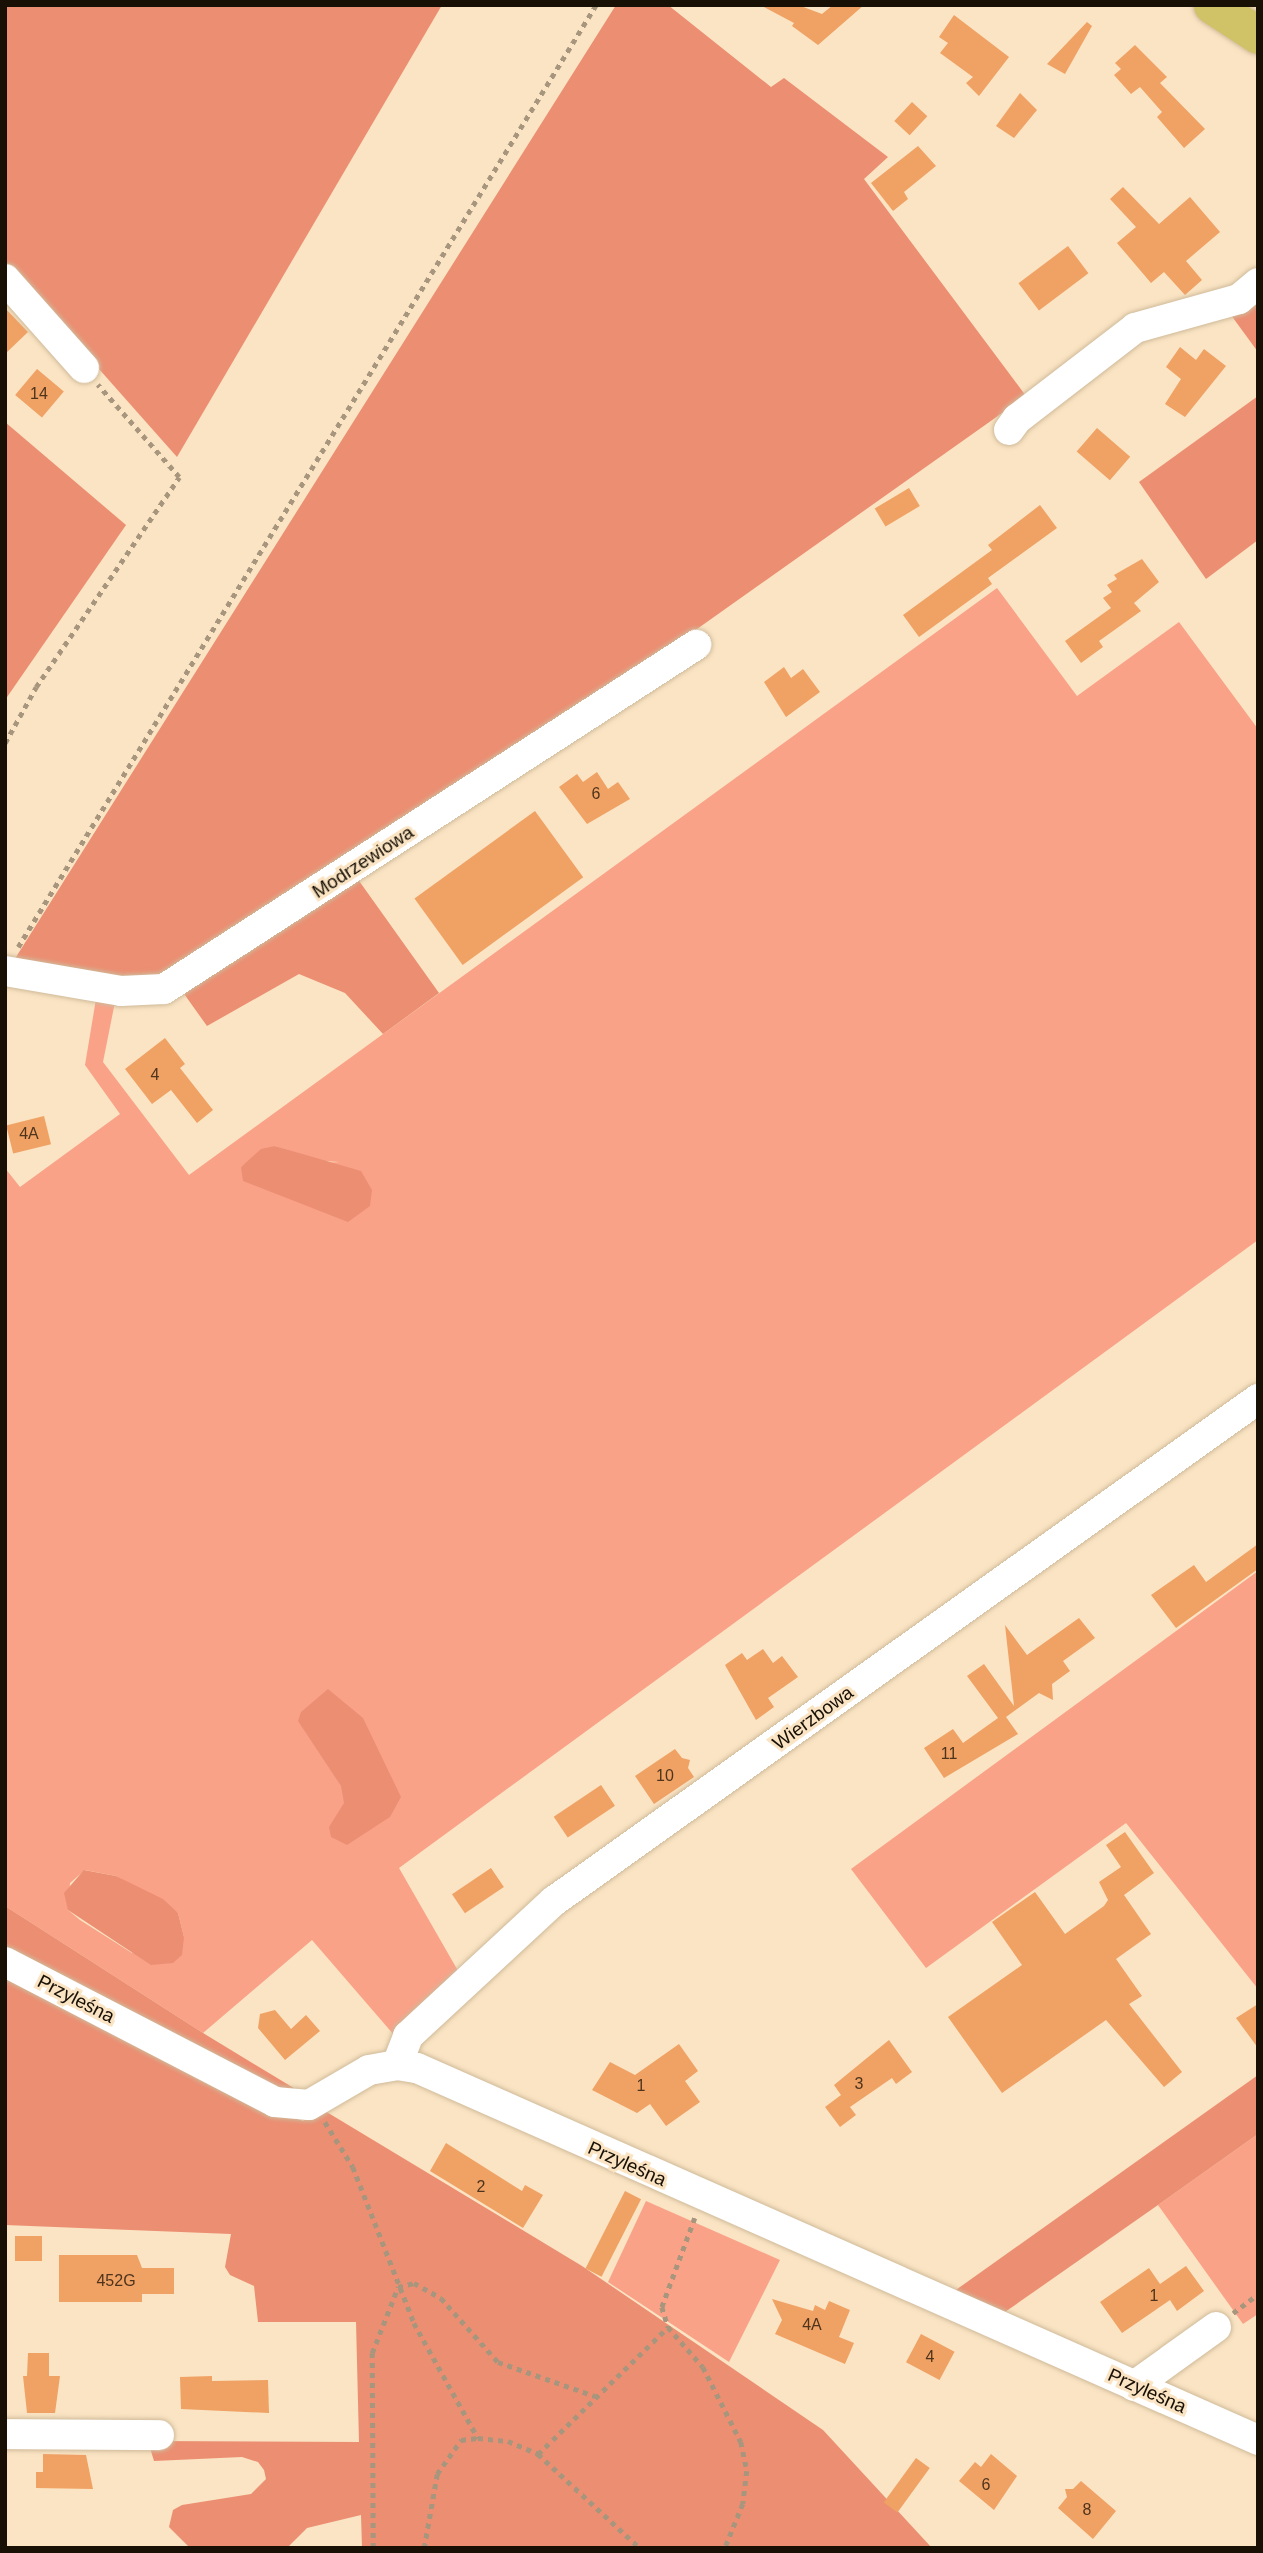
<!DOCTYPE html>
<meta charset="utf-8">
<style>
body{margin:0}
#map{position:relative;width:1263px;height:2553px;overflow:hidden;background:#fae4c3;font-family:Helvetica,sans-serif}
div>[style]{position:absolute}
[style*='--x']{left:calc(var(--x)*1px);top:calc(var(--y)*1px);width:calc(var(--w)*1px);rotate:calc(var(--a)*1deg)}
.green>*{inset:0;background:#f9a288}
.forest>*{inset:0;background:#ec8e72}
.building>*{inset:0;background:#f0a164;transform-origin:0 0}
.path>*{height:4.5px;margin-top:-2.25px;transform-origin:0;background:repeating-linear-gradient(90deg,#a7967d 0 5px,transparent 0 10px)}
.roads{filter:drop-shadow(0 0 2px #cfba9a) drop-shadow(0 0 2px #cfba9a)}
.minor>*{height:30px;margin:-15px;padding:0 15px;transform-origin:15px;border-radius:15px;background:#fff}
.major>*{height:37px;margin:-18.5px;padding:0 18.5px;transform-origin:18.5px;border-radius:18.5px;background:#d0c267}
span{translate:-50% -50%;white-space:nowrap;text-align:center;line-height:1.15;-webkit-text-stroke:6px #fae4c3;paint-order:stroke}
.number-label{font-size:16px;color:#4e341d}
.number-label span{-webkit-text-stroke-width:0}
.street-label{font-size:19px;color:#181005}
.frame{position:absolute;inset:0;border:7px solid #181005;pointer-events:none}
</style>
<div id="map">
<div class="green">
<div style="clip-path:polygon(evenodd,997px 588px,1077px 696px,1179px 622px,1258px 729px,1258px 1240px,399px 1868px,461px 1976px,394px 2035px,312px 1940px,203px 2033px,5px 1906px,5px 1168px,20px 1187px,120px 1114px,85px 1065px,96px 999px,115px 1002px,103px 1062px,189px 1175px,997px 588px,275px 1146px,322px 1161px,340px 1162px,241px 1167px,275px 1146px,997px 588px,85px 1870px,116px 1876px,178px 1913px,184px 1937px,132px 1953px,80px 1920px,68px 1910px,70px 1883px,85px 1870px)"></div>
<div style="clip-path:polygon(1258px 1571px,1258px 1989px,1126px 1823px,926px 1968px,851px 1869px)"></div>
<div style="clip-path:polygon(1258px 2134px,1258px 2314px,1243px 2324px,1158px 2205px)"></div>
<div style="clip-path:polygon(646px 2201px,780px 2260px,729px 2362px,608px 2282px)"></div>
</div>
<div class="forest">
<div style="clip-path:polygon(5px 5px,442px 5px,177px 457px,5px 263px)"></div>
<div style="clip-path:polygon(616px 5px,668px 5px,771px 87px,784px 78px,888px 157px,864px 179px,1026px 396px,697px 629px,151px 987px,11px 965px)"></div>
<div style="clip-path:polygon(1258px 287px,1258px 352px,1228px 311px)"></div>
<div style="clip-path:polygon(1258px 396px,1258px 540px,1206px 579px,1139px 482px)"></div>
<div style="clip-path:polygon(5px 422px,126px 525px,5px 700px)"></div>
<div style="clip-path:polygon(357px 878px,439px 993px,383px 1034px,345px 993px,299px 974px,207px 1026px,182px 991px)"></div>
<div style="clip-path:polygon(275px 1146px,361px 1171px,372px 1190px,370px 1206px,348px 1222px,243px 1181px,241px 1167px,261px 1149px)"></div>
<div style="clip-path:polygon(328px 1689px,363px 1718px,401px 1797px,390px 1817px,347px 1845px,331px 1837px,329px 1827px,344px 1803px,341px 1786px,298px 1721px,301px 1712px)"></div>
<div style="clip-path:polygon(84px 1870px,116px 1876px,163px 1899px,178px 1913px,184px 1937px,182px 1955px,173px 1963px,151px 1965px,68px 1910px,64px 1893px)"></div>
<div style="clip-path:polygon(5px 1906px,203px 2033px,297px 2090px,287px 2097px,5px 1948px)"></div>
<div style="clip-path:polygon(5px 1967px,272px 2108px,303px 2121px,320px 2108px,582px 2266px,823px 2430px,932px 2548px,362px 2548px,361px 2515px,307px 2528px,287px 2548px,190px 2548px,169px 2527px,173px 2510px,182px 2505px,251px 2494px,266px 2479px,264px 2470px,258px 2462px,242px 2457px,154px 2461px,148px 2441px,359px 2442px,356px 2322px,258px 2322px,254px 2286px,230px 2275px,225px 2267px,231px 2234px,5px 2225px)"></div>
<div style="clip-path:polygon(1258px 2075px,1258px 2134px,1158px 2205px,1005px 2312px,953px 2292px)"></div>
</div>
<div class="building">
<div style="clip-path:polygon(760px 5px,798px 5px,822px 14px,833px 5px,864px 5px,818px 45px,792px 26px,794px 23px)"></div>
<div style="clip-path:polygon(954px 15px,1009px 57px,979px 96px,966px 83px,973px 77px,940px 53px,948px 43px,939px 37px)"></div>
<div style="clip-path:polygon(1087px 22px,1092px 26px,1065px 74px,1047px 64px)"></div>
<div style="clip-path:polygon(1135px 45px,1167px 77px,1160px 83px,1205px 129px,1184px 148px,1157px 117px,1162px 112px,1140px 87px,1131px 94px,1114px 75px,1121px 69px,1115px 63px)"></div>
<div style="clip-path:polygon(1020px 93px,1037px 110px,1014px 138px,996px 126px)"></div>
<div style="left:912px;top:102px;width:21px;height:26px;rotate:43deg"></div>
<div style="clip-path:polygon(918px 146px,936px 166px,904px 192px,908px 199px,893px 211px,871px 183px)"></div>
<div style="clip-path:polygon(1123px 187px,1159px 224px,1190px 197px,1220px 232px,1186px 261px,1202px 280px,1185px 295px,1164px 272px,1151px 283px,1117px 243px,1136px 227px,1110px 199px)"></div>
<div style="left:1068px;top:246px;width:34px;height:62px;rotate:53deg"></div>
<div style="clip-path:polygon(5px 308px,28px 332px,5px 354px)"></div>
<div style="clip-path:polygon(1180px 347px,1196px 360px,1204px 349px,1226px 366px,1185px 417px,1165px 404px,1181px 379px,1166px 367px)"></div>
<div style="left:37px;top:369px;width:35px;height:34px;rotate:40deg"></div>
<div style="left:1097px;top:428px;width:44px;height:31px;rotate:41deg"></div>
<div style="left:909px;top:488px;width:21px;height:40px;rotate:59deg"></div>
<div style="clip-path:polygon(1040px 505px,1057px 528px,988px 578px,992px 584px,919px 637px,903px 615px,992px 550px,988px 545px)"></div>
<div style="clip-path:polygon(1142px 559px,1159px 582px,1134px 603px,1141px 611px,1099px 641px,1103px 647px,1081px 663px,1065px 641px,1111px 608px,1103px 598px,1112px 592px,1107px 585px,1117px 579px,1114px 575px)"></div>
<div style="clip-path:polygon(784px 667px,791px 678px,803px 669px,820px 692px,786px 717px,764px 682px)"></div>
<div style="clip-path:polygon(597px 772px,608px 789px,618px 782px,630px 799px,587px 824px,559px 787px,577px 774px,583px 782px)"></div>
<div style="left:535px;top:811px;width:82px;height:149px;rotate:54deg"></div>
<div style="clip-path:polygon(165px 1038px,185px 1064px,180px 1068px,213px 1110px,197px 1123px,171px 1090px,152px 1104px,125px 1069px)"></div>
<div style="left:44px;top:1116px;width:29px;height:39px;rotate:76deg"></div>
<div style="clip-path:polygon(1258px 1544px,1258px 1569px,1176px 1628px,1151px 1595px,1194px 1565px,1206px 1582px)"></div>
<div style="clip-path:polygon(1079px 1618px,1095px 1638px,1063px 1661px,1070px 1671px,1052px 1684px,1053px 1700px,1039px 1693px,1006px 1717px,1018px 1734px,944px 1778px,924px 1748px,953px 1729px,963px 1743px,998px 1718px,967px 1676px,984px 1664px,1014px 1706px,1005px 1625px,1027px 1655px)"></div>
<div style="clip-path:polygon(763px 1649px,773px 1663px,782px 1656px,798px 1677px,768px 1698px,774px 1707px,756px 1720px,725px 1665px,742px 1653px,747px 1660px)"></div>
<div style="clip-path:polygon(675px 1749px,682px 1758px,690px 1760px,688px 1768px,694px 1777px,654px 1804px,635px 1776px)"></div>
<div style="left:601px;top:1785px;width:25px;height:57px;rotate:56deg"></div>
<div style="clip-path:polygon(1125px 1832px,1154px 1873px,1124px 1895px,1151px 1934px,1116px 1959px,1142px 1996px,1129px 2004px,1182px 2072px,1164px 2087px,1106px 2020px,1002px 2093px,948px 2017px,1022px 1965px,992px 1922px,1035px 1892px,1065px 1934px,1104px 1906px,1108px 1900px,1099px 1882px,1121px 1867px,1106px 1845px)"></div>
<div style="left:491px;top:1868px;width:23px;height:47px;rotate:56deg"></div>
<div style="clip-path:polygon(1258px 2004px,1258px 2048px,1236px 2018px)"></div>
<div style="clip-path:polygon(275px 2010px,291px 2029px,306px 2015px,320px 2031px,285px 2060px,258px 2028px,260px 2014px)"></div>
<div style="clip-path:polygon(889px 2040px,912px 2072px,896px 2084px,892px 2078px,850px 2107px,856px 2115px,840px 2127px,825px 2107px,841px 2095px,834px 2085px)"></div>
<div style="clip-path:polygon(679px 2044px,698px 2071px,685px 2081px,700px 2102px,666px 2126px,650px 2104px,637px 2113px,592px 2090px,610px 2062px,635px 2075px)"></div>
<div style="clip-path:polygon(446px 2143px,522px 2191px,525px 2185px,543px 2195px,523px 2228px,430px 2171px)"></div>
<div style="left:625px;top:2191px;width:18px;height:87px;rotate:27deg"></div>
<div style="left:15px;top:2236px;width:27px;height:25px"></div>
<div style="clip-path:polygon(59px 2255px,137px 2255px,142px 2268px,174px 2268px,174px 2294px,142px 2294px,142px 2302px,59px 2302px)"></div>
<div style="clip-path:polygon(1186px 2266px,1204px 2291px,1177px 2311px,1170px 2300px,1122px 2333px,1100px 2302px,1149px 2268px,1160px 2284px)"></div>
<div style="clip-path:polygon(772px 2299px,813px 2311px,815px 2305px,825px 2310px,829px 2301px,850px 2310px,839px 2337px,854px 2343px,845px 2364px,775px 2334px,782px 2320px)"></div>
<div style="left:921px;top:2334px;width:38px;height:32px;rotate:28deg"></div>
<div style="clip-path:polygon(28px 2353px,49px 2353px,49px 2376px,60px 2376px,55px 2413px,27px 2413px,23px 2376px,27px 2376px)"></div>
<div style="clip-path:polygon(212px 2376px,212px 2381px,268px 2380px,269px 2413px,181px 2409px,180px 2377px)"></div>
<div style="clip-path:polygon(43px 2454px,86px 2455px,93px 2489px,36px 2488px,36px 2472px,43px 2472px)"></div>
<div style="clip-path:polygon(991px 2454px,1017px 2476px,994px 2510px,959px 2481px,975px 2462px,981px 2467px)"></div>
<div style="left:916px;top:2458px;width:17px;height:55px;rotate:36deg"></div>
<div style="clip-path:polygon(1081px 2481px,1116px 2511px,1093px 2539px,1058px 2508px,1067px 2497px,1065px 2489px,1073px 2489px)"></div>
</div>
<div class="path">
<div style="--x:5;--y:743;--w:64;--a:-61"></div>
<div style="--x:36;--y:687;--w:254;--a:-55.7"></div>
<div style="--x:179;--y:477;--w:123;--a:-131.4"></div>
<div style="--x:18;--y:947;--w:1105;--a:-58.47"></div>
<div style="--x:325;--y:2122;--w:53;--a:58.1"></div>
<div style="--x:353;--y:2167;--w:168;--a:68.6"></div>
<div style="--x:414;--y:2323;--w:132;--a:60.9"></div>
<div style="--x:695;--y:2218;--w:95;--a:110.3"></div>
<div style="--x:662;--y:2307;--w:21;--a:73"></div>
<div style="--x:668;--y:2327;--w:53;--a:48.8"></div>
<div style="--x:703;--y:2367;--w:84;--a:63.1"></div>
<div style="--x:741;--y:2442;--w:30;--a:78"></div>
<div style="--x:747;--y:2471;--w:33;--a:97"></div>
<div style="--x:743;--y:2504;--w:48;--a:112.2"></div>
<div style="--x:1233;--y:2313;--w:31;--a:-37"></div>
<div style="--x:538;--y:2454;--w:182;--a:-44.3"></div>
<div style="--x:373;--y:2548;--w:195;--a:-90.3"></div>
<div style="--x:372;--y:2353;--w:71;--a:-68.5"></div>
<div style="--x:398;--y:2287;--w:16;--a:-14"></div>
<div style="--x:414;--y:2283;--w:31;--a:29"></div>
<div style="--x:441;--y:2298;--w:86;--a:48.3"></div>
<div style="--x:498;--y:2362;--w:103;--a:19.3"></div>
<div style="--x:424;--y:2548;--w:75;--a:-80"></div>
<div style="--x:437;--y:2474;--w:42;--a:-54.8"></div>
<div style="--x:461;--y:2440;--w:17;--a:-7"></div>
<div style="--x:478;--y:2438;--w:30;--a:6"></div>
<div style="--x:508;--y:2441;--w:33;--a:23"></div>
<div style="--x:538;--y:2454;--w:139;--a:42.7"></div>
</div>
<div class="roads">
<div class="minor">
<div style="--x:5;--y:279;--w:119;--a:48.4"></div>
<div style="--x:1009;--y:430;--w:14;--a:-54"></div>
<div style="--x:1017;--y:419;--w:149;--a:-37.6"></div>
<div style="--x:1135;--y:328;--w:108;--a:-15.6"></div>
<div style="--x:1239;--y:299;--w:25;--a:-40"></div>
<div style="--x:5;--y:971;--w:118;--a:9.8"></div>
<div style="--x:121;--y:991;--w:43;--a:-2.7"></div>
<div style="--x:164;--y:989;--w:634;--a:-32.89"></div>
<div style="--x:5;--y:1962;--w:304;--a:27.4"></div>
<div style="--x:275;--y:2102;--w:34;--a:5"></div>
<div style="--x:309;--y:2105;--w:69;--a:-30.3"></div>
<div style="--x:369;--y:2070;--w:28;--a:-10"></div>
<div style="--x:397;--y:2065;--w:20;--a:9"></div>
<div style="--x:417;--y:2068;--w:920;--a:23.86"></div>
<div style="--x:397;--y:2065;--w:31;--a:-69"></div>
<div style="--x:408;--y:2036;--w:199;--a:-42.8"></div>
<div style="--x:554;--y:1901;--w:865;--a:-35.49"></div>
<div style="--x:1134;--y:2386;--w:101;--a:-35.7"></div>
<div style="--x:5;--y:2434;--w:154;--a:0.4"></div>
</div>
<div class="major">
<div style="--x:1212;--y:5;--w:55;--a:33.1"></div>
</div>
</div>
<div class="number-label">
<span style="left:39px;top:394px">14</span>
<span style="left:596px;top:794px">6</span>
<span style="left:155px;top:1075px">4</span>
<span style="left:29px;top:1134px">4A</span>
<span style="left:949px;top:1754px">11</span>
<span style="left:665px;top:1776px">10</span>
<span style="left:859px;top:2084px">3</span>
<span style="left:641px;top:2086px">1</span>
<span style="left:481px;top:2187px">2</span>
<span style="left:116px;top:2281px">452G</span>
<span style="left:1154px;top:2296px">1</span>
<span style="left:812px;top:2325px">4A</span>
<span style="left:930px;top:2357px">4</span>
<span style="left:986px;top:2485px">6</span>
<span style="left:1087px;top:2510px">8</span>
</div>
<div class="street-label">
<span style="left:363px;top:862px;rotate:-33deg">Modrzewiowa</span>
<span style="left:813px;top:1718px;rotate:-36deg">Wierzbowa</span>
<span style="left:76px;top:1999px;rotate:27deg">Przyleśna</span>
<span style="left:627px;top:2164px;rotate:24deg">Przyleśna</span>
<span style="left:1147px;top:2391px;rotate:24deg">Przyleśna</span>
</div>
<div class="frame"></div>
</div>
